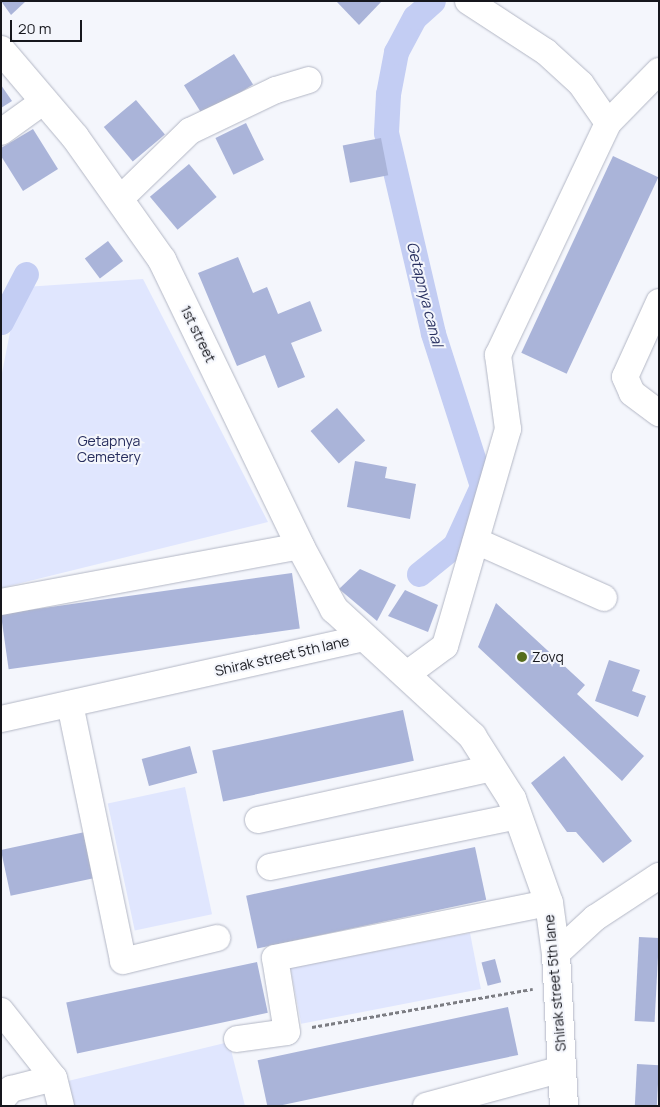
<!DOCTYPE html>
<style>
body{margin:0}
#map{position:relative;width:660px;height:1107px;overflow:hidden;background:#f4f6fc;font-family:Manrope,sans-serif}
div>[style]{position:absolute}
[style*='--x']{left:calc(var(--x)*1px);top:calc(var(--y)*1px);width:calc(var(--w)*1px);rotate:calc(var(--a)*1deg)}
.green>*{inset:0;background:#e0e6fe;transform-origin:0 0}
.canal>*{height:25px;margin:-12.5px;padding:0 12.5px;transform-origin:12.5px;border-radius:12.5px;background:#c3cdf3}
.building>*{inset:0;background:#aab4d9;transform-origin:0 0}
.path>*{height:3px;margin-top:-1.5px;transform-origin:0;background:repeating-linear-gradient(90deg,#7c7d83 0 4px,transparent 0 6.5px)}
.roads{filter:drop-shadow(0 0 1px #b3b7c5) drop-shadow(0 0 1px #b3b7c5)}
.minor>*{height:26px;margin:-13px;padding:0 13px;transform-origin:13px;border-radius:13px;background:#fff}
.major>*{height:28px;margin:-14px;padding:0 14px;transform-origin:14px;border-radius:14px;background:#fff}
.dots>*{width:14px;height:14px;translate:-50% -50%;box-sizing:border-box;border:2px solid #f4f6fc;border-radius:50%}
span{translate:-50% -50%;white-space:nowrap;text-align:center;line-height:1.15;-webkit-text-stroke:4px #f4f6fc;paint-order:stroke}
.street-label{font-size:14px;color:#16171d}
.park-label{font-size:14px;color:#262d5d}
.poi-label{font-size:14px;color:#16171d}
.left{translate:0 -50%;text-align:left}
.water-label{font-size:15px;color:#293161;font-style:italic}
.frame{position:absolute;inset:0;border:2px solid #16171d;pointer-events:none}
.scale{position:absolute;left:10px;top:20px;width:72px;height:22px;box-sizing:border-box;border:2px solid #16171d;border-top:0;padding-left:6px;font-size:15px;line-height:18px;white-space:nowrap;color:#16171d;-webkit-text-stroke:4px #f4f6fc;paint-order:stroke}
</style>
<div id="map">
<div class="green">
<div style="clip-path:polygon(143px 279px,268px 522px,1px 588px,1px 378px,16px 302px,25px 287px)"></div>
<div style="left:185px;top:787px;width:130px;height:79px;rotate:78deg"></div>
<div style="left:470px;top:933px;width:57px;height:183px;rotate:79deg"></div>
<div style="clip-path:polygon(229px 1042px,245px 1106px,74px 1106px,68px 1081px)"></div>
</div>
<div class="canal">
<div style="--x:1;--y:322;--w:54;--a:-62.5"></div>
<div style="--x:419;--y:574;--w:46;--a:-38.9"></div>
<div style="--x:455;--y:545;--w:65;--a:-65.4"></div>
<div style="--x:482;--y:486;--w:161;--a:-107.8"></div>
<div style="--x:433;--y:333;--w:206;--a:-103.2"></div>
<div style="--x:386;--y:132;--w:38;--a:-87"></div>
<div style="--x:388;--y:94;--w:43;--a:-79.2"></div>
<div style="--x:396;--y:52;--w:40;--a:-62"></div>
<div style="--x:415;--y:17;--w:24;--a:-42"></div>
</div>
<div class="building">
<div style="clip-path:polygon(1px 1px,26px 1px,11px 15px)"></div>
<div style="clip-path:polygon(336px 1px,382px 1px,359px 25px)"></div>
<div style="left:234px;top:54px;width:36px;height:59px;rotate:58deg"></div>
<div style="clip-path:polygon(1px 85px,12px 101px,1px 108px)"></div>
<div style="left:136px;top:100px;width:45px;height:42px;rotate:50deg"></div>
<div style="left:246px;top:123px;width:41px;height:34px;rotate:64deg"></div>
<div style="clip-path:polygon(33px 129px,58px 169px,23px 191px,1px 156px,1px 148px)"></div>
<div style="left:381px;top:138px;width:38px;height:39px;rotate:79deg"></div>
<div style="left:613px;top:156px;width:50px;height:217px;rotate:25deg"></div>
<div style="left:189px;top:164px;width:43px;height:51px;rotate:50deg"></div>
<div style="left:108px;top:241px;width:25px;height:29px;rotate:53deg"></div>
<div style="clip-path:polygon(238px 257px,253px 293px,267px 287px,278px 314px,310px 301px,322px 331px,291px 343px,305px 377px,278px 388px,265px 355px,237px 366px,198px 273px)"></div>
<div style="left:337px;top:408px;width:43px;height:35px;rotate:49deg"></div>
<div style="clip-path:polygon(355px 461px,387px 467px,385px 478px,416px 484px,410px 519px,347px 507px)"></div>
<div style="clip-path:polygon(360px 569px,396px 585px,377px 621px,339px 589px)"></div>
<div style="left:292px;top:573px;width:56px;height:294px;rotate:82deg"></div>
<div style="clip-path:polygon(405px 590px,438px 605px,428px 632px,388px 616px)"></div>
<div style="clip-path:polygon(496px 603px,585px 685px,577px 694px,644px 756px,622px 781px,478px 647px)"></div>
<div style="clip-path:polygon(609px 660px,640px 670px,632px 691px,646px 696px,638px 717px,595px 701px)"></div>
<div style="left:403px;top:710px;width:52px;height:195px;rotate:78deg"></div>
<div style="left:190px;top:746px;width:28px;height:50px;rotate:75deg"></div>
<div style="clip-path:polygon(564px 756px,632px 841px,603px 863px,576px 832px,567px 832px,531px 783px)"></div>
<div style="left:85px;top:832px;width:47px;height:86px;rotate:78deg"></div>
<div style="left:475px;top:847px;width:54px;height:234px;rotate:78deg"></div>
<div style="left:639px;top:937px;width:20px;height:84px;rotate:3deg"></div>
<div style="left:495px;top:959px;width:24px;height:14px;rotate:75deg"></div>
<div style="left:257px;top:962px;width:52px;height:195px;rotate:78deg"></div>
<div style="left:508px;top:1007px;width:49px;height:256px;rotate:78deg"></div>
<div style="left:637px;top:1064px;width:22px;height:42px;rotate:3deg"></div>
</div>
<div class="path">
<div style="--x:312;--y:1027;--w:224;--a:-9.8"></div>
</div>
<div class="roads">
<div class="minor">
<div style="--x:468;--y:1;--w:93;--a:33.2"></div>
<div style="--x:546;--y:52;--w:47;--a:42.4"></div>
<div style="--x:581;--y:84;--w:47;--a:55.3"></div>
<div style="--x:1;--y:132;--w:53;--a:-35.8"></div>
<div style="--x:120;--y:199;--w:98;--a:-44.2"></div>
<div style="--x:190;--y:131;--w:95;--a:-25.5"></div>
<div style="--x:276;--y:90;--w:34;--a:-17"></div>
<div style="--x:659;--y:302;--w:82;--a:114.4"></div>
<div style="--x:625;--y:377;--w:17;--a:66"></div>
<div style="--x:632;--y:393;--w:34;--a:37"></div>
<div style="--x:476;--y:541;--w:140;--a:24"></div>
<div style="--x:1;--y:602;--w:304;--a:-10.6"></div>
<div style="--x:407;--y:674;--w:47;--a:-36.4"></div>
<div style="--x:445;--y:646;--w:226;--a:-73.8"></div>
<div style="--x:508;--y:429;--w:75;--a:-97.7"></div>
<div style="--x:498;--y:355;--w:257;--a:-64.6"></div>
<div style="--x:608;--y:123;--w:73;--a:-45.6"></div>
<div style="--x:70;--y:704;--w:262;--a:78.3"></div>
<div style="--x:123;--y:961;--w:97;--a:-13.7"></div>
<div style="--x:1;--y:719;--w:371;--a:-12.6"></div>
<div style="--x:258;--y:820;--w:240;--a:-12.5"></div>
<div style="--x:270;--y:867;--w:253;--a:-11.6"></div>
<div style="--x:556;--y:954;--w:53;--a:-42.7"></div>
<div style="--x:595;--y:918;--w:77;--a:-33.3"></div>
<div style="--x:1;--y:1011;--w:85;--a:51.7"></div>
<div style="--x:54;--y:1078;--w:29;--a:76"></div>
<div style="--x:237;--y:1039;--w:50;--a:-8"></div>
<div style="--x:287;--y:1032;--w:75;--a:-99.2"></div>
<div style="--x:275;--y:958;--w:279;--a:-11.4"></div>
<div style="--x:1;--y:1101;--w:16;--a:-50"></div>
<div style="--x:11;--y:1089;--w:44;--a:-14.3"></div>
<div style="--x:426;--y:1106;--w:141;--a:-15.2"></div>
</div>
<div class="major">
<div style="--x:1;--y:50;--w:114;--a:49.6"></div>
<div style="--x:75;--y:137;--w:151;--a:54.7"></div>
<div style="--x:162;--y:260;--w:318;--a:64.2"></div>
<div style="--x:300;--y:546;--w:72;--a:61.6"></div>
<div style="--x:334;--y:609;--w:188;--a:42.6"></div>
<div style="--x:472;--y:736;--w:75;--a:57.6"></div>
<div style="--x:512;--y:799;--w:110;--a:70.4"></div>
<div style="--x:549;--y:903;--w:51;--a:82.2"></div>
<div style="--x:556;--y:954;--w:152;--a:87"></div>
</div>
</div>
<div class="dots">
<div style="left:522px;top:657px;background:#566d1d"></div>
</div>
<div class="street-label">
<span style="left:198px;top:334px;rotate:64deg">1st street</span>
<span style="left:282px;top:656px;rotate:-13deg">Shirak street 5th lane</span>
<span style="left:555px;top:983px;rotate:-95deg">Shirak street 5th lane</span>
</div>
<div class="park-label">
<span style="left:109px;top:449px">Getapnya<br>Cemetery</span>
</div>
<div class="poi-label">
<span class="left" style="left:532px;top:657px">Zovq</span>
</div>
<div class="water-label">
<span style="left:425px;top:294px;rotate:76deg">Getapnya canal</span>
</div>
<div class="frame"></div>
<div class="scale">20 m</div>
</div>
